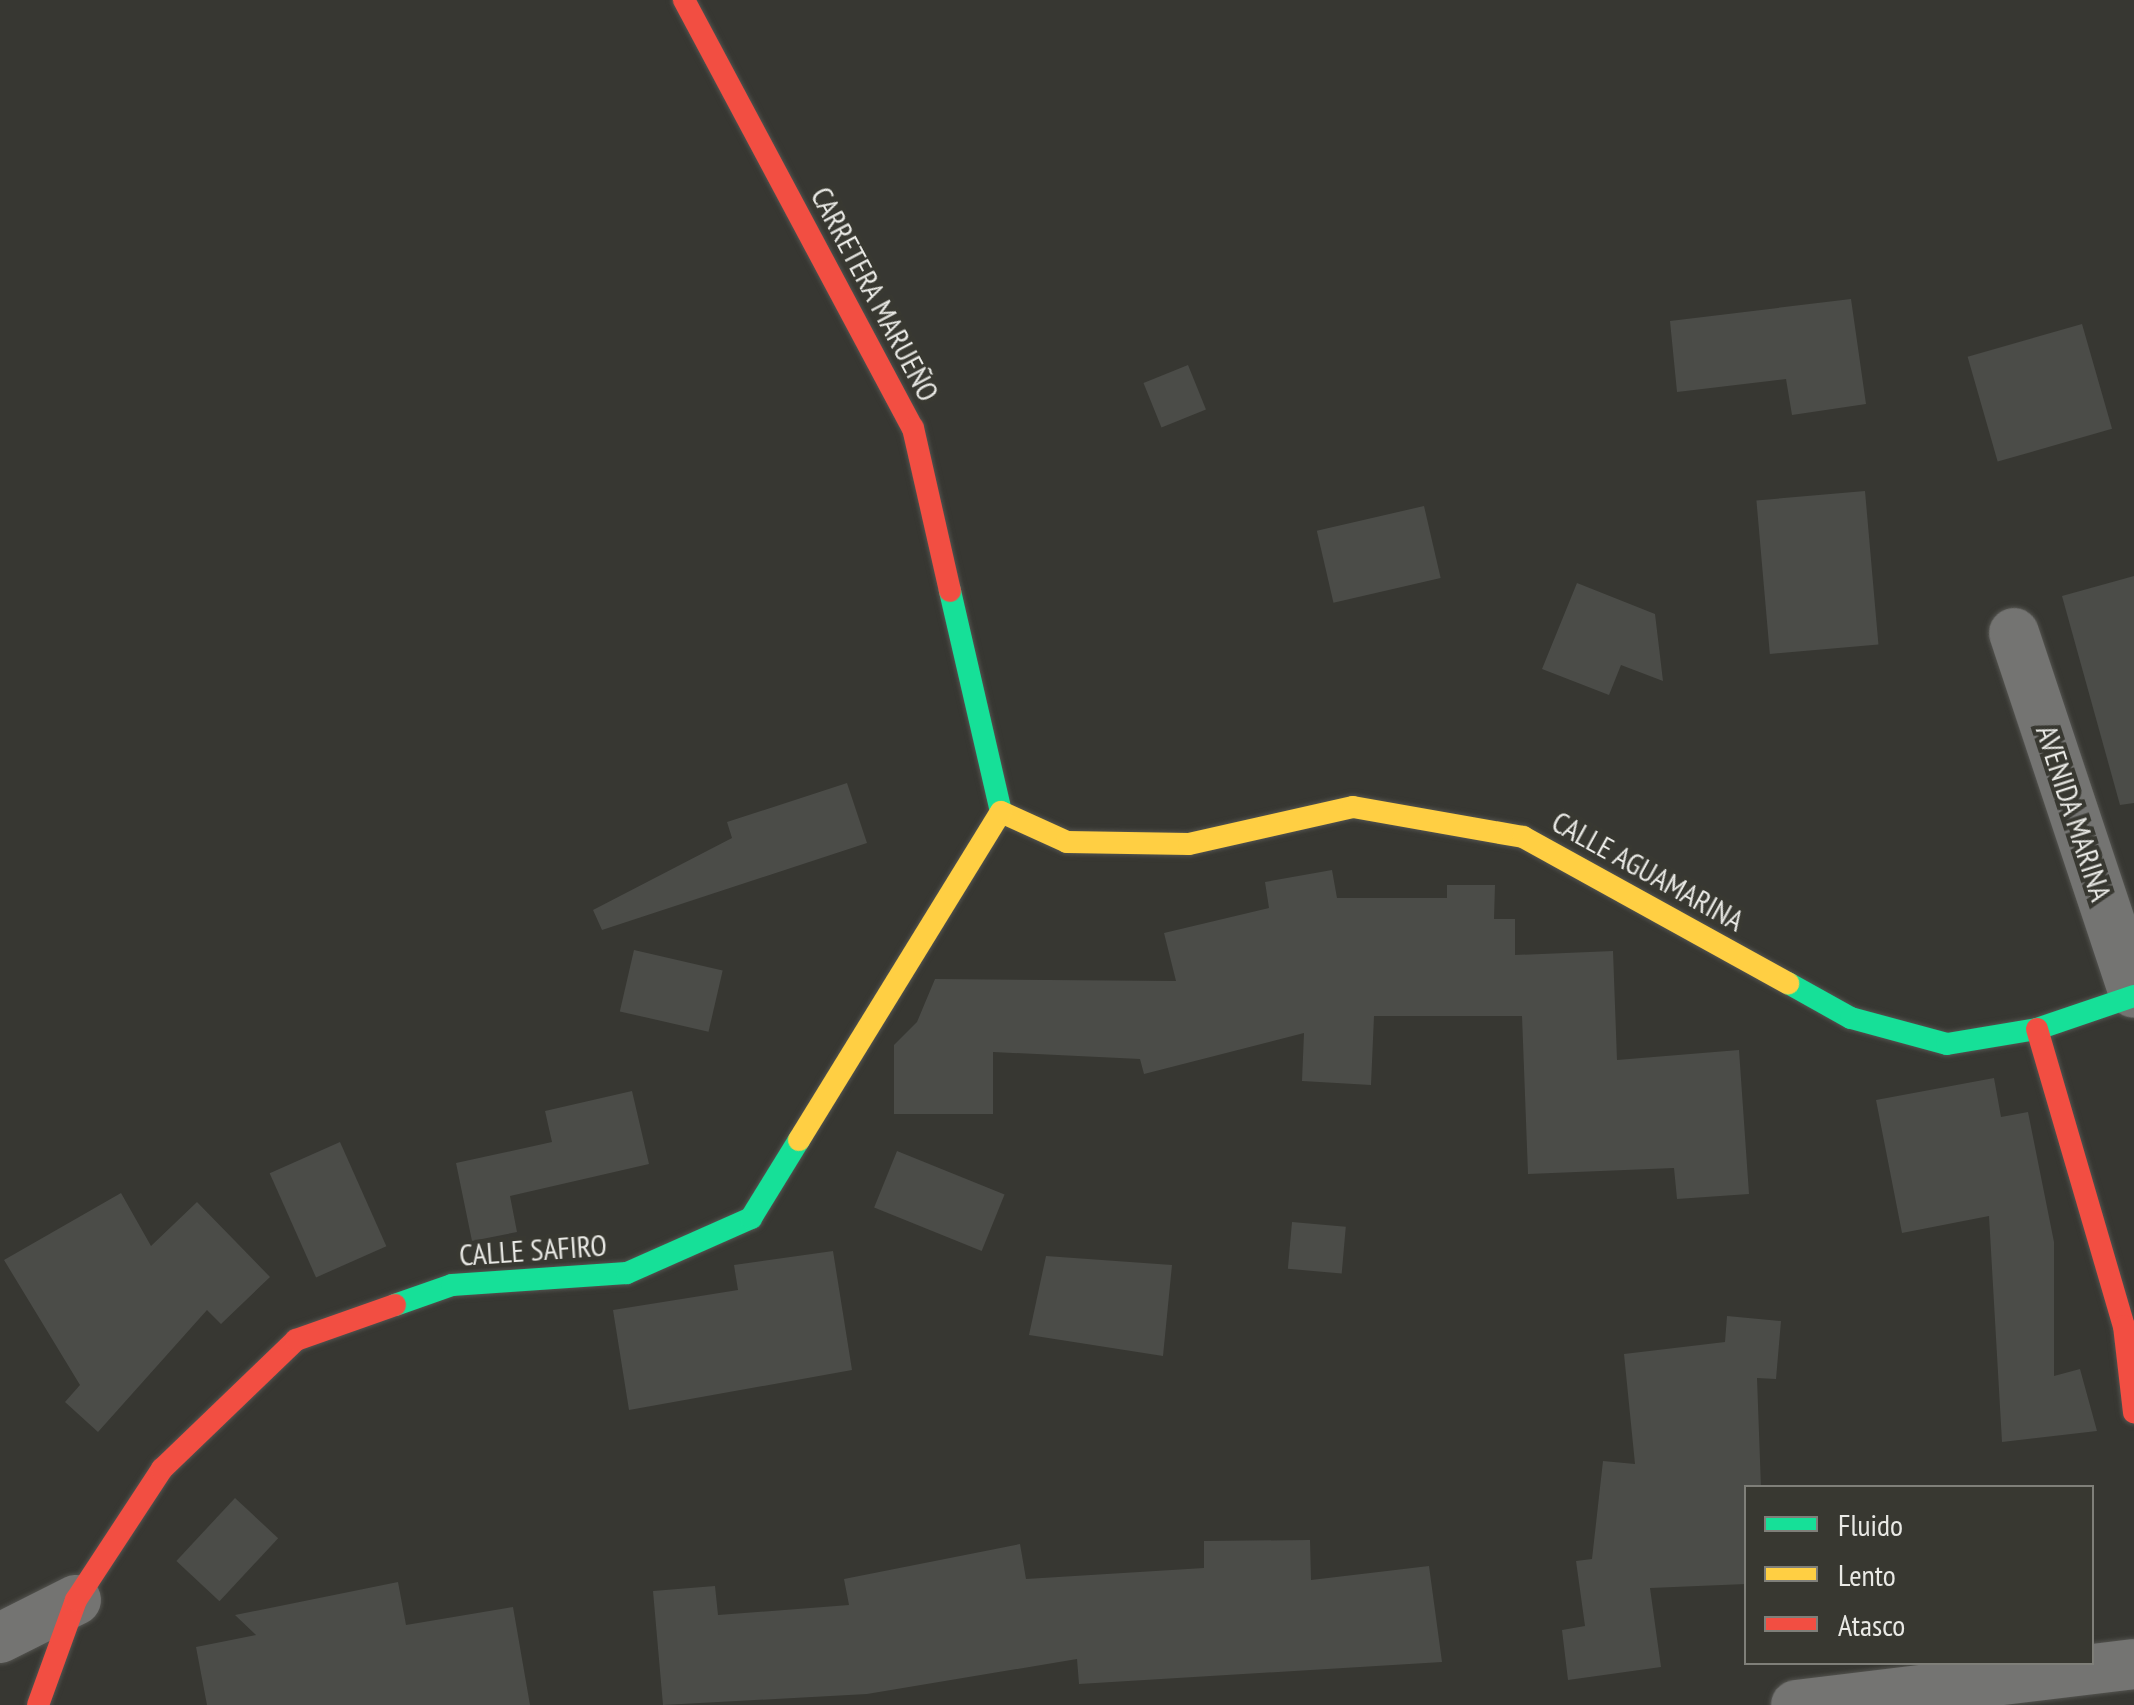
<!DOCTYPE html>
<meta charset="utf-8">
<style>
body{margin:0}
#map{position:relative;width:2134px;height:1705px;overflow:hidden;background:#373732;font-family:"PT Sans Narrow",sans-serif}
div>[style]{position:absolute}
[style*='--x']{left:calc(var(--x)*1px);top:calc(var(--y)*1px);width:calc(var(--w)*1px);rotate:calc(var(--a)*1deg)}
.building>*{inset:0;background:#4b4c48;transform-origin:0 0}
.roads{filter:drop-shadow(0 0 2px #53534f) drop-shadow(0 0 2px #53534f)}
.street>*{height:50px;margin:-25px;padding:0 25px;transform-origin:25px;border-radius:25px;background:#747472}
.fast>*{height:22px;margin:-11px;padding:0 11px;transform-origin:11px;border-radius:11px;background:#16e098}
.slow>*{height:22px;margin:-11px;padding:0 11px;transform-origin:11px;border-radius:11px;background:#ffcf43}
.jam>*{height:22px;margin:-11px;padding:0 11px;transform-origin:11px;border-radius:11px;background:#f24e42}
span{translate:-50% -50%;white-space:nowrap;text-align:center;line-height:1.15;-webkit-text-stroke:8px #383831;paint-order:stroke}
.street-label{font-size:30px;color:#e9e9e5}
.legend{position:absolute;left:1744px;top:1485px;width:350px;height:180px;box-sizing:border-box;background:#383831;border:2px solid #7f7f79;margin:0;padding:12px 18px;list-style:none;font-size:30px;color:#e9e9e5}
.legend li{display:flex;align-items:center;gap:20px;height:50px}
.legend b{width:50px;border:2px solid #7f7f79}
</style>
<div id="map">
<div class="building">
<div style="clip-path:polygon(1851px 299px,1866px 404px,1792px 415px,1786px 379px,1677px 392px,1670px 321px)"></div>
<div style="left:2082px;top:324px;width:109px;height:119px;rotate:74deg"></div>
<div style="left:1188px;top:365px;width:48px;height:48px;rotate:68deg"></div>
<div style="left:1865px;top:491px;width:154px;height:109px;rotate:85deg"></div>
<div style="left:1424px;top:506px;width:74px;height:110px;rotate:77deg"></div>
<div style="clip-path:polygon(2134px 576px,2134px 803px,2120px 805px,2062px 596px)"></div>
<div style="clip-path:polygon(1577px 583px,1655px 614px,1663px 681px,1621px 665px,1609px 695px,1542px 669px)"></div>
<div style="clip-path:polygon(847px 783px,867px 843px,602px 930px,593px 910px,732px 838px,727px 822px)"></div>
<div style="clip-path:polygon(1332px 870px,1337px 898px,1447px 898px,1447px 885px,1495px 885px,1494px 919px,1515px 919px,1515px 955px,1613px 951px,1617px 1060px,1739px 1050px,1749px 1194px,1677px 1199px,1674px 1168px,1528px 1174px,1522px 1016px,1374px 1016px,1371px 1085px,1302px 1081px,1304px 1033px,1144px 1074px,1140px 1059px,993px 1052px,993px 1114px,894px 1114px,894px 1045px,917px 1022px,935px 979px,1176px 981px,1164px 933px,1269px 908px,1265px 882px)"></div>
<div style="left:634px;top:950px;width:91px;height:63px;rotate:13deg"></div>
<div style="clip-path:polygon(1994px 1078px,2001px 1117px,2028px 1112px,2054px 1242px,2054px 1376px,2080px 1369px,2097px 1431px,2002px 1442px,1989px 1216px,1902px 1233px,1876px 1100px)"></div>
<div style="clip-path:polygon(632px 1091px,649px 1164px,510px 1196px,517px 1232px,472px 1241px,456px 1163px,552px 1142px,545px 1111px)"></div>
<div style="left:340px;top:1142px;width:114px;height:77px;rotate:66deg"></div>
<div style="left:897px;top:1151px;width:116px;height:61px;rotate:22deg"></div>
<div style="clip-path:polygon(121px 1193px,151px 1246px,197px 1202px,270px 1277px,221px 1324px,207px 1310px,98px 1432px,65px 1402px,80px 1385px,4px 1260px)"></div>
<div style="left:1292px;top:1222px;width:54px;height:47px;rotate:5deg"></div>
<div style="clip-path:polygon(833px 1251px,852px 1370px,629px 1410px,613px 1310px,738px 1290px,734px 1265px)"></div>
<div style="clip-path:polygon(1046px 1256px,1172px 1265px,1163px 1356px,1029px 1335px)"></div>
<div style="clip-path:polygon(1727px 1316px,1781px 1321px,1776px 1379px,1757px 1378px,1761px 1488px,1746px 1488px,1746px 1584px,1650px 1588px,1661px 1667px,1568px 1680px,1562px 1630px,1585px 1626px,1576px 1561px,1592px 1559px,1603px 1461px,1635px 1464px,1624px 1354px,1725px 1342px)"></div>
<div style="left:235px;top:1498px;width:59px;height:86px;rotate:43deg"></div>
<div style="clip-path:polygon(1310px 1540px,1311px 1580px,1429px 1566px,1442px 1662px,1079px 1684px,1077px 1659px,867px 1694px,663px 1705px,653px 1591px,715px 1586px,718px 1615px,849px 1605px,844px 1579px,1020px 1544px,1026px 1579px,1204px 1568px,1204px 1541px)"></div>
<div style="clip-path:polygon(398px 1582px,406px 1625px,513px 1607px,530px 1705px,207px 1705px,196px 1647px,256px 1635px,235px 1615px)"></div>
</div>
<div class="roads">
<div class="street">
<div style="--x:2014;--y:633;--w:379;--a:71.6"></div>
<div style="--x:0;--y:1638;--w:85;--a:-26.6"></div>
<div style="--x:1796;--y:1705;--w:340;--a:-6.9"></div>
</div>
<div class="fast">
<div style="--x:950;--y:591;--w:227;--a:77"></div>
<div style="--x:1788;--y:983;--w:72;--a:29.1"></div>
<div style="--x:1851;--y:1018;--w:99;--a:15.2"></div>
<div style="--x:1947;--y:1044;--w:91;--a:-9.5"></div>
<div style="--x:2037;--y:1029;--w:102;--a:-18.8"></div>
<div style="--x:395;--y:1305;--w:60;--a:-19.3"></div>
<div style="--x:452;--y:1285;--w:175;--a:-3.9"></div>
<div style="--x:627;--y:1273;--w:136;--a:-23.9"></div>
<div style="--x:751;--y:1218;--w:92;--a:-58.4"></div>
</div>
<div class="slow">
<div style="--x:1001;--y:812;--w:72;--a:24.4"></div>
<div style="--x:1067;--y:842;--w:122;--a:0.9"></div>
<div style="--x:1189;--y:844;--w:168;--a:-12.7"></div>
<div style="--x:1353;--y:807;--w:173;--a:10"></div>
<div style="--x:1523;--y:837;--w:303;--a:28.9"></div>
<div style="--x:799;--y:1140;--w:385;--a:-58.4"></div>
</div>
<div class="jam">
<div style="--x:684;--y:0;--w:485;--a:61.9"></div>
<div style="--x:913;--y:428;--w:167;--a:77.2"></div>
<div style="--x:2037;--y:1029;--w:309;--a:73.7"></div>
<div style="--x:2124;--y:1326;--w:87;--a:83.4"></div>
<div style="--x:38;--y:1705;--w:112;--a:-70.1"></div>
<div style="--x:76;--y:1600;--w:157;--a:-56.7"></div>
<div style="--x:162;--y:1469;--w:186;--a:-43.9"></div>
<div style="--x:296;--y:1340;--w:105;--a:-19.5"></div>
</div>
</div>
<div class="street-label">
<span style="left:875px;top:294px;rotate:62deg">CARRETERA MARUEÑO</span>
<span style="left:2074px;top:813px;rotate:72deg">AVENIDA MARINA</span>
<span style="left:1648px;top:871px;rotate:29deg">CALLE AGUAMARINA</span>
<span style="left:533px;top:1250px;rotate:-4deg">CALLE SAFIRO</span>
</div>
<ul class="legend">
<li><b style="height:12px;background:#16e098"></b>Fluido</li>
<li><b style="height:12px;background:#ffcf43"></b>Lento</li>
<li><b style="height:12px;background:#f24e42"></b>Atasco</li>
</ul>
</div>
